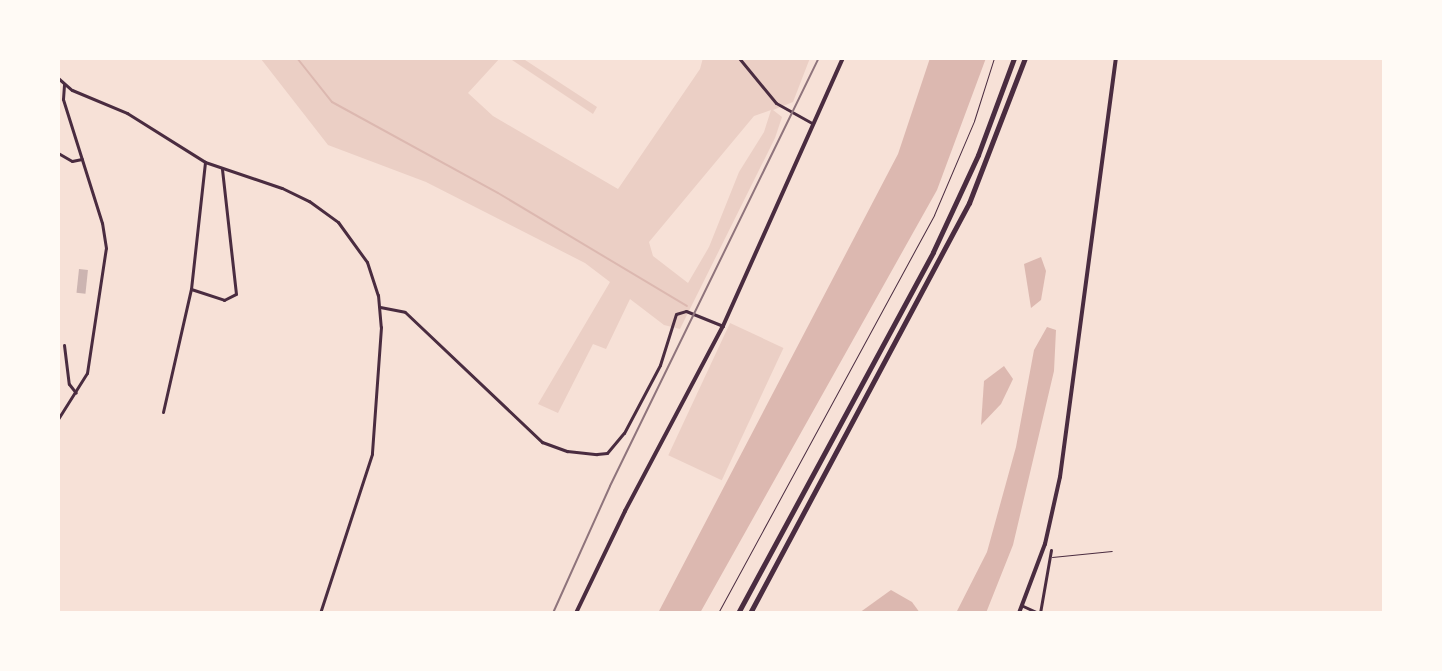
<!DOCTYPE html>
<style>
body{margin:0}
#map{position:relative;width:1442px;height:671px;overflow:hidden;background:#f7e1d7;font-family:"Asap Condensed",sans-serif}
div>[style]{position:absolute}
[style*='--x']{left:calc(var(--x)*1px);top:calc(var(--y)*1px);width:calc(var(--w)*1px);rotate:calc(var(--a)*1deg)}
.green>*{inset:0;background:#ebcfc5;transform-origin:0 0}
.water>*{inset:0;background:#dcb8b0}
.stream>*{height:2px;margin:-1px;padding:0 1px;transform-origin:1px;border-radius:1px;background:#dcb8b0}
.building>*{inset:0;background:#ccb4b1;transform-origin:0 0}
.path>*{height:1px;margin:-0.5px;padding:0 0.5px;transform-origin:0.5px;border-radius:0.5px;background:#4a2c40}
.service>*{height:1px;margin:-0.5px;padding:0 0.5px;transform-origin:0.5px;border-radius:0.5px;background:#4a2c40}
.minor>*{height:3px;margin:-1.5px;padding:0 1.5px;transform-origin:1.5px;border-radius:1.5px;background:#4a2c40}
.tertiary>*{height:3px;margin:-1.5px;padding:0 1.5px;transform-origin:1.5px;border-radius:1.5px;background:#4a2c40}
.secondary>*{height:4px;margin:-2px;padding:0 2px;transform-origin:2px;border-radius:2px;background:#4a2c40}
.motorway>*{height:5px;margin:-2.5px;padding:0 2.5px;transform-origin:2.5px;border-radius:2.5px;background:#4a2c40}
.rail>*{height:2px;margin:-1px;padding:0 1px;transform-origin:1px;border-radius:1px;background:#8f747c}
span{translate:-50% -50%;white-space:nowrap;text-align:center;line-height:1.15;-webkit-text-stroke:7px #fffaf5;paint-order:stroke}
.frame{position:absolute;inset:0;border:60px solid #fffaf5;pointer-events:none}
</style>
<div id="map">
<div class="green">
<div style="clip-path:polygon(evenodd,500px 58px,468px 93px,493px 116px,618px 189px,700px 69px,703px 58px,810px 58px,793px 102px,773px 110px,782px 117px,775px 138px,680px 329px,664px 325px,630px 299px,606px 349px,593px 344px,558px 413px,538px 404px,610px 282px,585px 263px,426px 182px,328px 145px,261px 59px,500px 58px,771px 110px,764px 132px,739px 172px,709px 247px,688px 283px,653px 256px,649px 242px,754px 116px,771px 110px)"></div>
<div style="clip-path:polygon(509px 58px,522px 58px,597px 107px,593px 114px)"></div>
<div style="left:730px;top:323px;width:59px;height:146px;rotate:25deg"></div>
</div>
<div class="water">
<div style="clip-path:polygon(930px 58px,986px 58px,937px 190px,700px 613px,658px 613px,898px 154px)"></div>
<div style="clip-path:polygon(1041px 257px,1046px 271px,1041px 300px,1031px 308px,1024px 264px)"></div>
<div style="clip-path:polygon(1047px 327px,1056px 330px,1054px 371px,1013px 545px,986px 613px,956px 613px,987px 552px,1016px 447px,1034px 350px)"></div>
<div style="clip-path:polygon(1004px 366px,1013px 379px,1001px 404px,981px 425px,984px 381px)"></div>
<div style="clip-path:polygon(891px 590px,912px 602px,920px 613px,859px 613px)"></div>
</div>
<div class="stream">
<div style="--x:297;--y:58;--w:56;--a:51.5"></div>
<div style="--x:332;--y:102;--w:189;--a:28.7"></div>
<div style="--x:498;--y:193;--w:220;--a:30.9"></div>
</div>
<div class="building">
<div style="left:79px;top:269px;width:9px;height:24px;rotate:6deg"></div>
</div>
<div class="path">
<div style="--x:718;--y:613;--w:453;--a:-61.5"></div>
<div style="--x:934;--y:215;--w:102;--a:-66.9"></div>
<div style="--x:974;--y:121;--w:66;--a:-72.4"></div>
</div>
<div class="service">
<div style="--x:1052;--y:557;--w:60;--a:-5.7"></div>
</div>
<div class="minor">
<div style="--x:739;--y:58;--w:58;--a:50.6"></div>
<div style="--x:776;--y:103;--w:41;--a:29.1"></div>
<div style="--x:58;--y:153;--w:16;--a:30"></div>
<div style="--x:72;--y:161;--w:10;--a:-11"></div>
<div style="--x:191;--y:289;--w:35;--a:18"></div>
<div style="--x:224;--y:300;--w:13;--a:-27"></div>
<div style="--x:236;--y:294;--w:126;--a:-96.4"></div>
<div style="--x:380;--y:307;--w:25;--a:11"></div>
<div style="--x:405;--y:312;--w:189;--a:43.5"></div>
<div style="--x:542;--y:442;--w:27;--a:20"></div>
<div style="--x:567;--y:451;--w:30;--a:6"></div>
<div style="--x:597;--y:454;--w:10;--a:-6"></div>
<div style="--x:607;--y:453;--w:26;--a:-50"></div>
<div style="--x:624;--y:433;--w:77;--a:-62.1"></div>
<div style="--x:660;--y:365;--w:53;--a:-72.6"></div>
<div style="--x:676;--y:314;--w:10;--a:-17"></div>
<div style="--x:686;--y:311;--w:40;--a:22"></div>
<div style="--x:64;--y:345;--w:39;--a:83"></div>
<div style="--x:69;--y:384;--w:11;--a:52"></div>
<div style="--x:163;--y:412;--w:126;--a:-77.2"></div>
<div style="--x:191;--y:289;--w:128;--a:-83.7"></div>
<div style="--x:58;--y:419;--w:54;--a:-57.8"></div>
<div style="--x:87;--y:373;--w:126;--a:-81.4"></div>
<div style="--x:106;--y:248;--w:25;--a:-99"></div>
<div style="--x:102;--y:223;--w:130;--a:-107.5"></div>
<div style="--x:63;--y:99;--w:15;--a:-86"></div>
<div style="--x:1023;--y:606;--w:17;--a:25"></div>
<div style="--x:1040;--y:613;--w:64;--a:-80.1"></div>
</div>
<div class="tertiary">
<div style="--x:58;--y:78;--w:18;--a:41"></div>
<div style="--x:72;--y:90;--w:60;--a:22.7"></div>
<div style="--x:127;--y:113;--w:92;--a:32.1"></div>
<div style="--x:205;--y:162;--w:81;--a:18.7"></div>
<div style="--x:282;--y:188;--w:30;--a:26"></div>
<div style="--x:309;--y:201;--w:36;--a:36"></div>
<div style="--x:338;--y:222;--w:49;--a:54.1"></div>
<div style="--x:367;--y:262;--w:35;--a:72"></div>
<div style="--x:378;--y:295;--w:32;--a:85"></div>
<div style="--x:381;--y:327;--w:127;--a:94.1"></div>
<div style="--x:372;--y:454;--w:167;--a:108.1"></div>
</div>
<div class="secondary">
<div style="--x:576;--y:613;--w:113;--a:-64.3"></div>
<div style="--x:625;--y:511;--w:209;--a:-62.1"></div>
<div style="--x:723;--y:326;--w:294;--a:-65.9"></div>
<div style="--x:1019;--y:613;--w:74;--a:-69.4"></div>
<div style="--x:1045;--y:544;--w:69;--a:-77.4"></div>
<div style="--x:1060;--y:477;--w:423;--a:-82.4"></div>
</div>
<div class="motorway">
<div style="--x:738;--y:613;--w:410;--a:-61.6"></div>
<div style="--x:933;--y:252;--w:107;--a:-65.1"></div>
<div style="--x:978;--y:155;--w:103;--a:-69.6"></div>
<div style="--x:750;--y:613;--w:465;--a:-61.9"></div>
<div style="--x:969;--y:203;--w:155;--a:-68.9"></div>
</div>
<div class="rail">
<div style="--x:553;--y:613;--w:139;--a:-65.8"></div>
<div style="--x:610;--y:486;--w:476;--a:-64"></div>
</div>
<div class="frame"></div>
</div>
